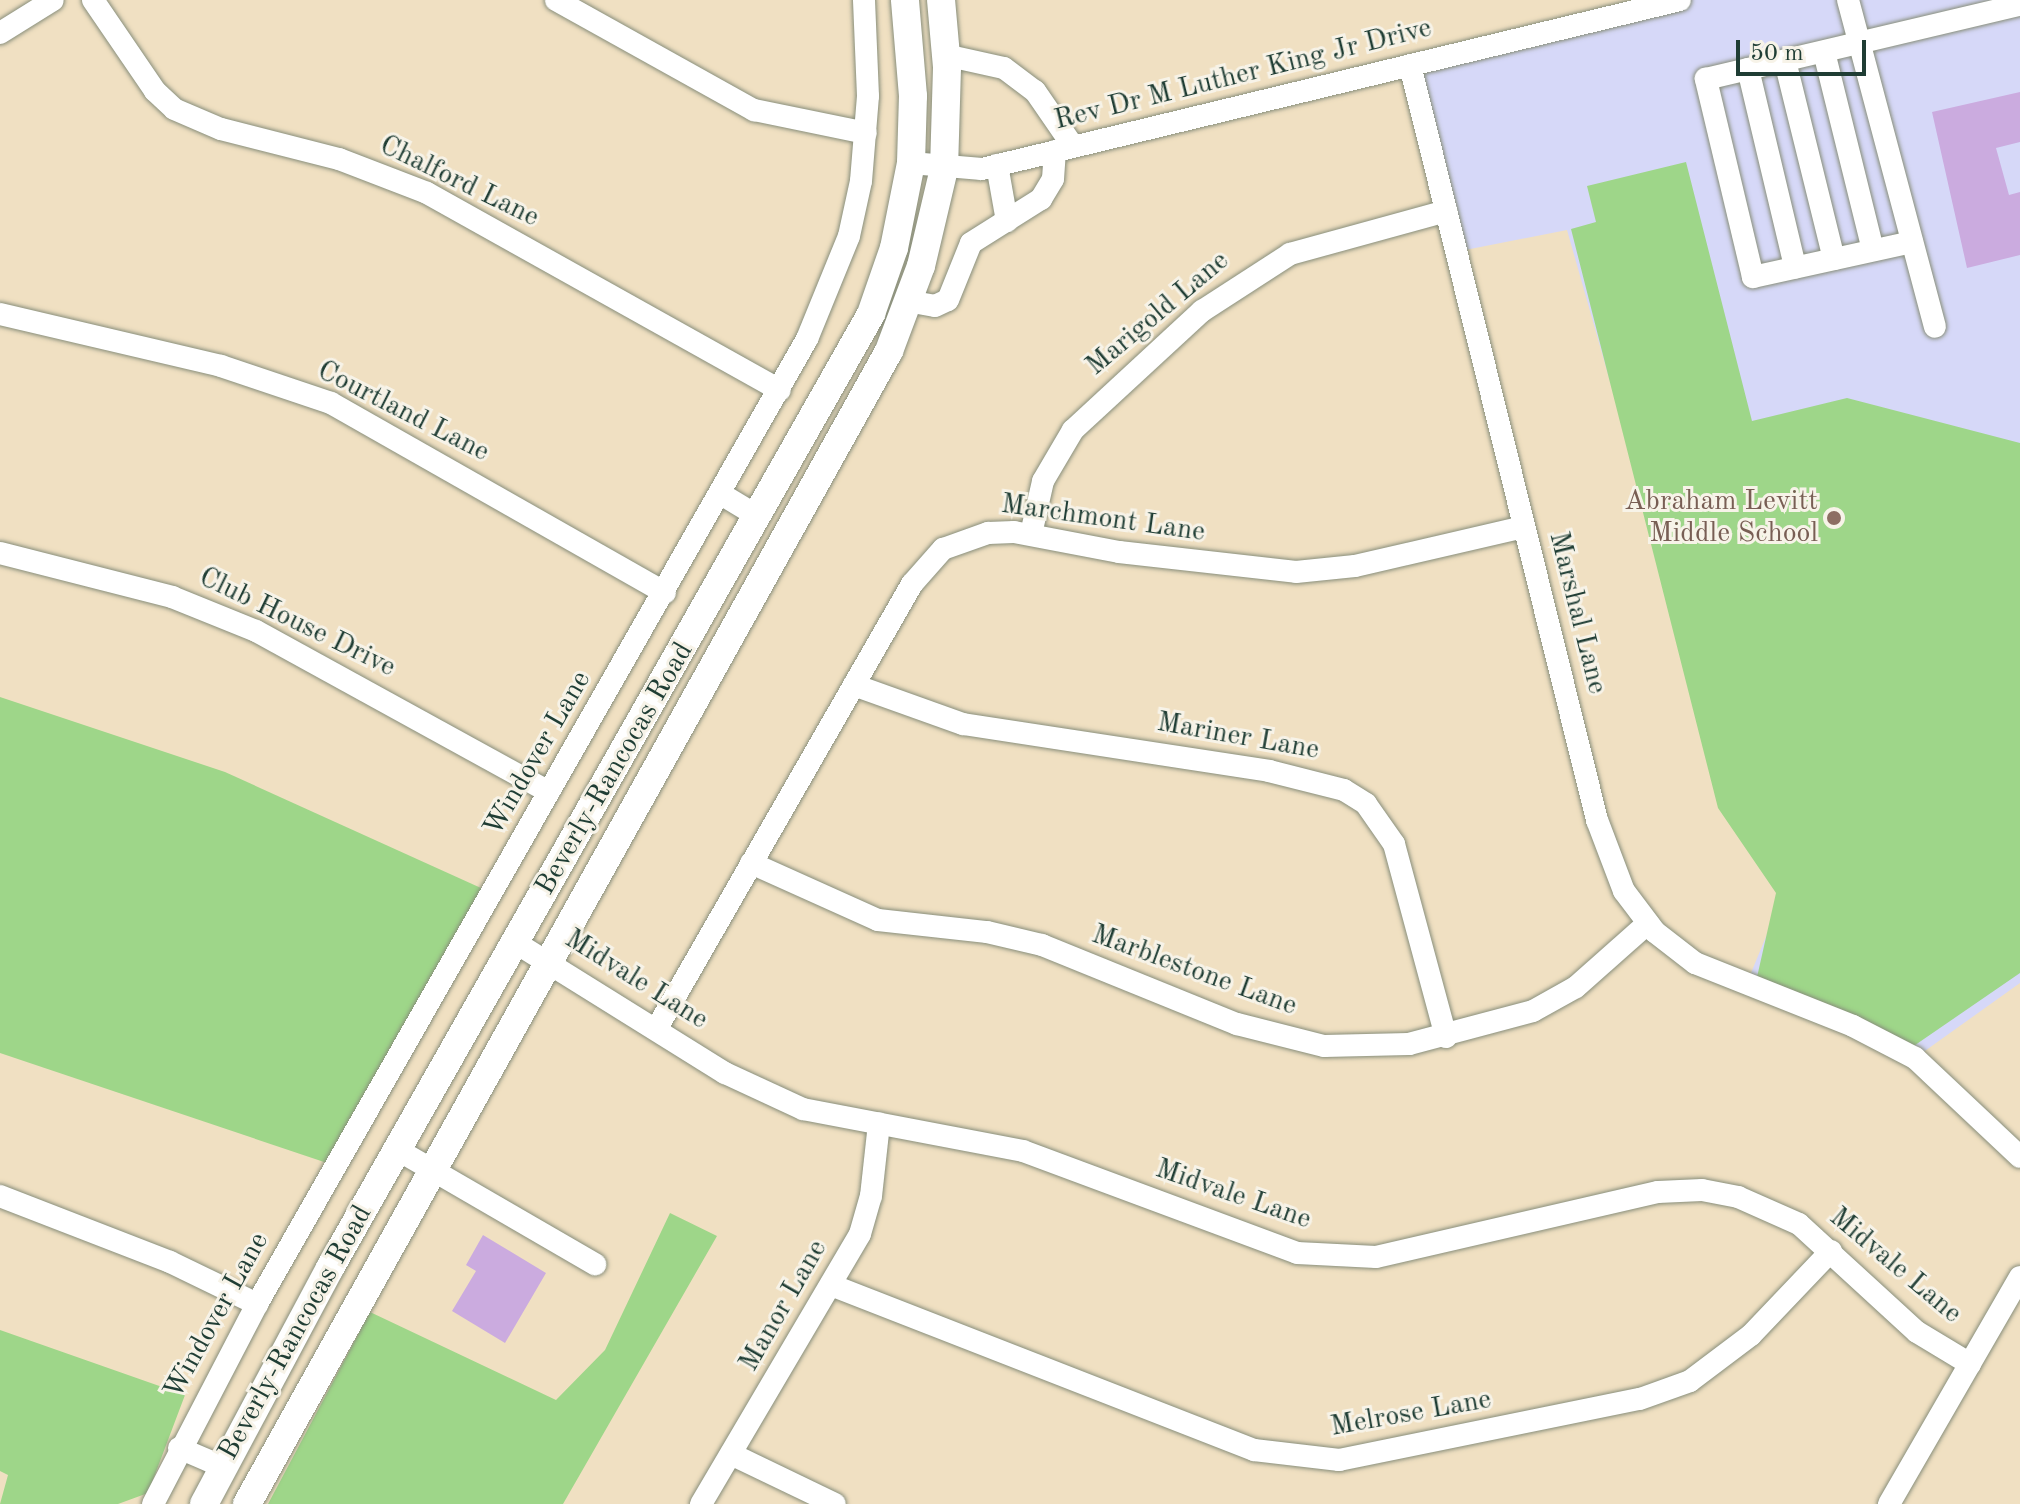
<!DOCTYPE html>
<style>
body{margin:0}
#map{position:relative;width:2020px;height:1504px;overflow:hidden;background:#f0e0c2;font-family:"Old Standard TT",serif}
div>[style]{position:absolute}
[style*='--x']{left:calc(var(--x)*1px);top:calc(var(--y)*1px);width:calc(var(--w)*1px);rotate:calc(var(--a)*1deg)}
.built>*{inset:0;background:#d6d8f8}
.green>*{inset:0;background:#9ed689}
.building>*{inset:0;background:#cbabdf}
.roads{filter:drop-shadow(0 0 2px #888e7b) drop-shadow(0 0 2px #888e7b)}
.minor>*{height:22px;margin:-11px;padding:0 11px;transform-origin:11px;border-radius:11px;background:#fff}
.major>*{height:28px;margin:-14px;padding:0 14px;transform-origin:14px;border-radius:14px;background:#fff}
.dots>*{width:22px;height:22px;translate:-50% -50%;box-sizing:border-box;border:4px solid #f7f3e8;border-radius:50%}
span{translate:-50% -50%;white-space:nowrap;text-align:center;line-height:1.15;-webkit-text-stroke:6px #f7f3e8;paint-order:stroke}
.street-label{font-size:28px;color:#1f3d34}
.education-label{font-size:28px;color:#785e54}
.right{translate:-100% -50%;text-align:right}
.scale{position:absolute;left:1736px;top:40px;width:130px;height:36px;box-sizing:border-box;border:4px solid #1f3d34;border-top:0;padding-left:10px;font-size:24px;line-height:28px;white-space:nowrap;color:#1f3d34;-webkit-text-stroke:6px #f7f3e8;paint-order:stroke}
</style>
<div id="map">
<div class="built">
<div style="clip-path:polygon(1679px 0,2020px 0,2020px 983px,1915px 1058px,1746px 985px,1791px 876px,1724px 783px,1567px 230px,1455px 252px,1410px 65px)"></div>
</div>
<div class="green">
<div style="clip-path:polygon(1686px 162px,1752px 421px,1847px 398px,2020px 443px,2020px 973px,1905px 1052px,1755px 986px,1776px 893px,1718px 808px,1571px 229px,1596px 222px,1587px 186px)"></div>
<div style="clip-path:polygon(0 697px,225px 772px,492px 893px,336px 1166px,0 1053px)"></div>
<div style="clip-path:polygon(670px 1213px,717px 1236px,563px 1504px,268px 1504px,370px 1312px,556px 1400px,605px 1350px)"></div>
<div style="clip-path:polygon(0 1330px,185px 1395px,148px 1493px,118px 1504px,0 1504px,8px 1475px,0 1471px)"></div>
</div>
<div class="building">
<div style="clip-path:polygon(2020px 92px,2020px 142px,1996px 148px,2009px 195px,2020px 192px,2020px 255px,1967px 268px,1932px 112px)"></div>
<div style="clip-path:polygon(483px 1235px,546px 1273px,505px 1343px,452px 1311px,476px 1271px,466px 1265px)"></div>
</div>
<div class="roads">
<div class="minor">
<div style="--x:93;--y:0;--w:110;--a:55.7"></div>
<div style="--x:155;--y:91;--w:26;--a:43"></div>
<div style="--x:174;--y:109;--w:51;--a:23.1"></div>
<div style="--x:221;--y:129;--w:122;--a:14.3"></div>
<div style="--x:339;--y:159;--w:94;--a:21.1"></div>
<div style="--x:427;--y:193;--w:404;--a:29.2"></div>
<div style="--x:556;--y:0;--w:227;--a:29.1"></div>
<div style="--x:754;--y:110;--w:114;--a:11.6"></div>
<div style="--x:1848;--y:0;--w:338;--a:75.1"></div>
<div style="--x:0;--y:33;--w:62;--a:-31.9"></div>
<div style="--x:1824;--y:52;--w:204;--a:76.1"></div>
<div style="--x:945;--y:55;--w:60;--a:12.4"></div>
<div style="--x:1004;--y:68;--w:39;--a:37"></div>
<div style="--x:1035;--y:91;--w:67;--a:55.4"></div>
<div style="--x:1785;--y:61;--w:204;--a:76.1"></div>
<div style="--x:1410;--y:65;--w:778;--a:76.09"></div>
<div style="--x:1597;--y:820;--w:76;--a:69.2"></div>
<div style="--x:1624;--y:891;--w:51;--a:52.9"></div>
<div style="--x:1655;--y:932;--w:51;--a:37.8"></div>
<div style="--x:1695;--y:963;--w:170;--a:21.7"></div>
<div style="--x:1853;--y:1026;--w:70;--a:27.3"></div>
<div style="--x:1915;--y:1058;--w:144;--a:43.3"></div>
<div style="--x:1748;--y:69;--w:204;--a:76.6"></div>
<div style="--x:911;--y:163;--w:71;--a:4.8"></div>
<div style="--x:982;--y:169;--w:718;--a:-13.61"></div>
<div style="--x:997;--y:165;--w:57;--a:79.9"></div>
<div style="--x:1912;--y:242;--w:163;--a:167.6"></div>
<div style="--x:1753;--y:277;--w:204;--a:-103.4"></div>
<div style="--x:1706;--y:79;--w:323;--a:-13.3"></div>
<div style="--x:907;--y:301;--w:28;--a:10"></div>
<div style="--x:935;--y:306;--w:14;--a:-25"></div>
<div style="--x:948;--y:300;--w:61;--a:-68"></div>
<div style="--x:971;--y:243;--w:83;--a:-32.2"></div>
<div style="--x:1041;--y:199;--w:23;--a:-59"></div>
<div style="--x:1053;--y:179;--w:28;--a:-86"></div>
<div style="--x:0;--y:314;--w:227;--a:13.2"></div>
<div style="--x:221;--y:366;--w:116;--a:18.6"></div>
<div style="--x:331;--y:403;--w:384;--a:29.6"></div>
<div style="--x:721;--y:494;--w:44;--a:31.2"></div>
<div style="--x:1031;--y:534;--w:54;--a:-77.2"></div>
<div style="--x:1043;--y:481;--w:59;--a:-59.5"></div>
<div style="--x:1073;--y:430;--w:176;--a:-42.7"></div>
<div style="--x:1202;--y:311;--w:105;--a:-32.9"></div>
<div style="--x:1290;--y:254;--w:162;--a:-15.4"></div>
<div style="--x:0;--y:553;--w:178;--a:14.3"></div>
<div style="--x:172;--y:597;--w:91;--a:22"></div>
<div style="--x:256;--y:631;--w:334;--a:28.8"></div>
<div style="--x:854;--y:685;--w:116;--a:19.7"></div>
<div style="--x:963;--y:724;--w:310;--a:8.7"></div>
<div style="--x:1269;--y:771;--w:77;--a:14.2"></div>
<div style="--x:1344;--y:790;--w:26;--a:32"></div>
<div style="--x:1366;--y:804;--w:49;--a:55"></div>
<div style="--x:1394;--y:844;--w:200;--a:74.9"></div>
<div style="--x:751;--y:863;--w:139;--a:24.2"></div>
<div style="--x:878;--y:920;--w:110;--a:6.3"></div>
<div style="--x:987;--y:932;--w:57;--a:13.3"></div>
<div style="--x:1042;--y:945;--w:210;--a:22.1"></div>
<div style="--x:1237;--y:1024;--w:90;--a:14.2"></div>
<div style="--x:1324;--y:1046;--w:85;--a:-1.3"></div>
<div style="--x:1409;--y:1044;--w:128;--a:-14.9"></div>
<div style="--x:1533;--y:1011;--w:49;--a:-29.2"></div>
<div style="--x:1576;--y:987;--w:96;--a:-41.6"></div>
<div style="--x:516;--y:943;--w:246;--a:31.9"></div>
<div style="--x:725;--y:1073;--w:86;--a:24.8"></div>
<div style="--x:803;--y:1109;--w:224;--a:10.8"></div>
<div style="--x:1023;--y:1151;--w:292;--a:20.4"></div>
<div style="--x:1297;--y:1253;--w:79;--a:2.9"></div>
<div style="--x:1376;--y:1257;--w:289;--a:-13"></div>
<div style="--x:1658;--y:1192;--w:44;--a:-2.6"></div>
<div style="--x:1702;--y:1190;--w:37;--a:11"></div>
<div style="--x:1738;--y:1197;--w:67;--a:23.9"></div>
<div style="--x:1799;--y:1224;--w:160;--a:42.5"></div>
<div style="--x:1917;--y:1332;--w:62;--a:31.1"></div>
<div style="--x:657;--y:1028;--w:512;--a:-60.13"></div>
<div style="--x:912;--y:584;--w:47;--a:-48.5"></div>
<div style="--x:943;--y:549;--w:48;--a:-19.6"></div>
<div style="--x:988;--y:533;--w:26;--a:-2"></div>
<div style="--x:1014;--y:532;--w:107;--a:10.8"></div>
<div style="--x:1119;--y:552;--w:178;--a:6.4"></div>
<div style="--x:1296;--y:572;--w:59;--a:-5.8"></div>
<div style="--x:1355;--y:566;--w:173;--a:-13"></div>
<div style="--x:398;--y:1150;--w:228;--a:30.1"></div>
<div style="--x:0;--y:1196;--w:182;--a:21.2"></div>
<div style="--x:170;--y:1262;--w:97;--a:25.8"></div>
<div style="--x:831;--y:1285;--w:454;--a:21.3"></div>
<div style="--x:1254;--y:1450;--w:86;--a:6.7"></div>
<div style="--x:1339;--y:1460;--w:307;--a:-11.5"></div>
<div style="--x:1640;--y:1399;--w:53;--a:-19.8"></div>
<div style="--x:1690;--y:1381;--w:76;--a:-37"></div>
<div style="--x:1751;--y:1335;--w:116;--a:-46.4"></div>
<div style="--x:179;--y:1448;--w:46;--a:23.2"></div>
<div style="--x:731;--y:1454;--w:115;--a:25.7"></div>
<div style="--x:153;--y:1504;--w:225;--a:-62.5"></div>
<div style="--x:257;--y:1304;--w:1111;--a:-60.32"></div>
<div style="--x:807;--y:339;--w:111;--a:-67.8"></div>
<div style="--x:849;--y:236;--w:56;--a:-77.7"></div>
<div style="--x:861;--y:181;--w:85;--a:-85.3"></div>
<div style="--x:868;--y:96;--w:96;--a:-92.4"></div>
<div style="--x:701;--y:1504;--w:313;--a:-59.5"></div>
<div style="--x:860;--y:1234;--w:40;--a:-74"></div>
<div style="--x:871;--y:1196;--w:73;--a:-83.7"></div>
<div style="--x:1889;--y:1504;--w:262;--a:-60"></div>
</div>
<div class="major">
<div style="--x:204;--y:1504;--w:268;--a:-61.9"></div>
<div style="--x:330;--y:1268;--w:1097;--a:-60.44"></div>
<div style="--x:871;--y:314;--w:70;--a:-70.8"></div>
<div style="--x:894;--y:248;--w:87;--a:-78.7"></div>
<div style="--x:911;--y:163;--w:67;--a:-88.3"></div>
<div style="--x:913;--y:96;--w:96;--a:-94.8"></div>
<div style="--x:247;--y:1504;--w:1320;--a:-60.89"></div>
<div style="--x:889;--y:351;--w:91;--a:-69.4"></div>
<div style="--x:921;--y:266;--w:100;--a:-76.7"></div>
<div style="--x:944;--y:169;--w:102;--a:-88.3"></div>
<div style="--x:947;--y:67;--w:67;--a:-95.1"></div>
</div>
</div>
<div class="dots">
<div style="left:1834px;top:518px;background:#8d6e63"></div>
</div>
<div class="street-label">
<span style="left:1243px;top:75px;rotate:-14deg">Rev Dr M Luther King Jr Drive</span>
<span style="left:459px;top:182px;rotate:26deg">Chalford Lane</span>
<span style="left:1158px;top:314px;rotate:-40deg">Marigold Lane</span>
<span style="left:403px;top:412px;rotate:27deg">Courtland Lane</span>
<span style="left:1103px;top:519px;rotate:8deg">Marchmont Lane</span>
<span style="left:1577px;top:613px;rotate:76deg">Marshal Lane</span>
<span style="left:297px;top:623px;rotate:26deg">Club House Drive</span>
<span style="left:1238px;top:737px;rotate:10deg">Mariner Lane</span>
<span style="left:538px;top:754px;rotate:-60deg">Windover Lane</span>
<span style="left:615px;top:769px;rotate:-60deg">Beverly-Rancocas Road</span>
<span style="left:1194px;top:971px;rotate:20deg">Marblestone Lane</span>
<span style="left:636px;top:980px;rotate:32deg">Midvale Lane</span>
<span style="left:1233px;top:1195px;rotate:19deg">Midvale Lane</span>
<span style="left:1895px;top:1266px;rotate:40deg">Midvale Lane</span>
<span style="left:784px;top:1306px;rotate:-60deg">Manor Lane</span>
<span style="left:217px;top:1316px;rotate:-61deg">Windover Lane</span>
<span style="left:296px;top:1333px;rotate:-61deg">Beverly-Rancocas Road</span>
<span style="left:1411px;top:1414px;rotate:-10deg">Melrose Lane</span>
</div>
<div class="education-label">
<span class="right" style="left:1818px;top:518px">Abraham Levitt<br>Middle School</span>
</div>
<div class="scale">50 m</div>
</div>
